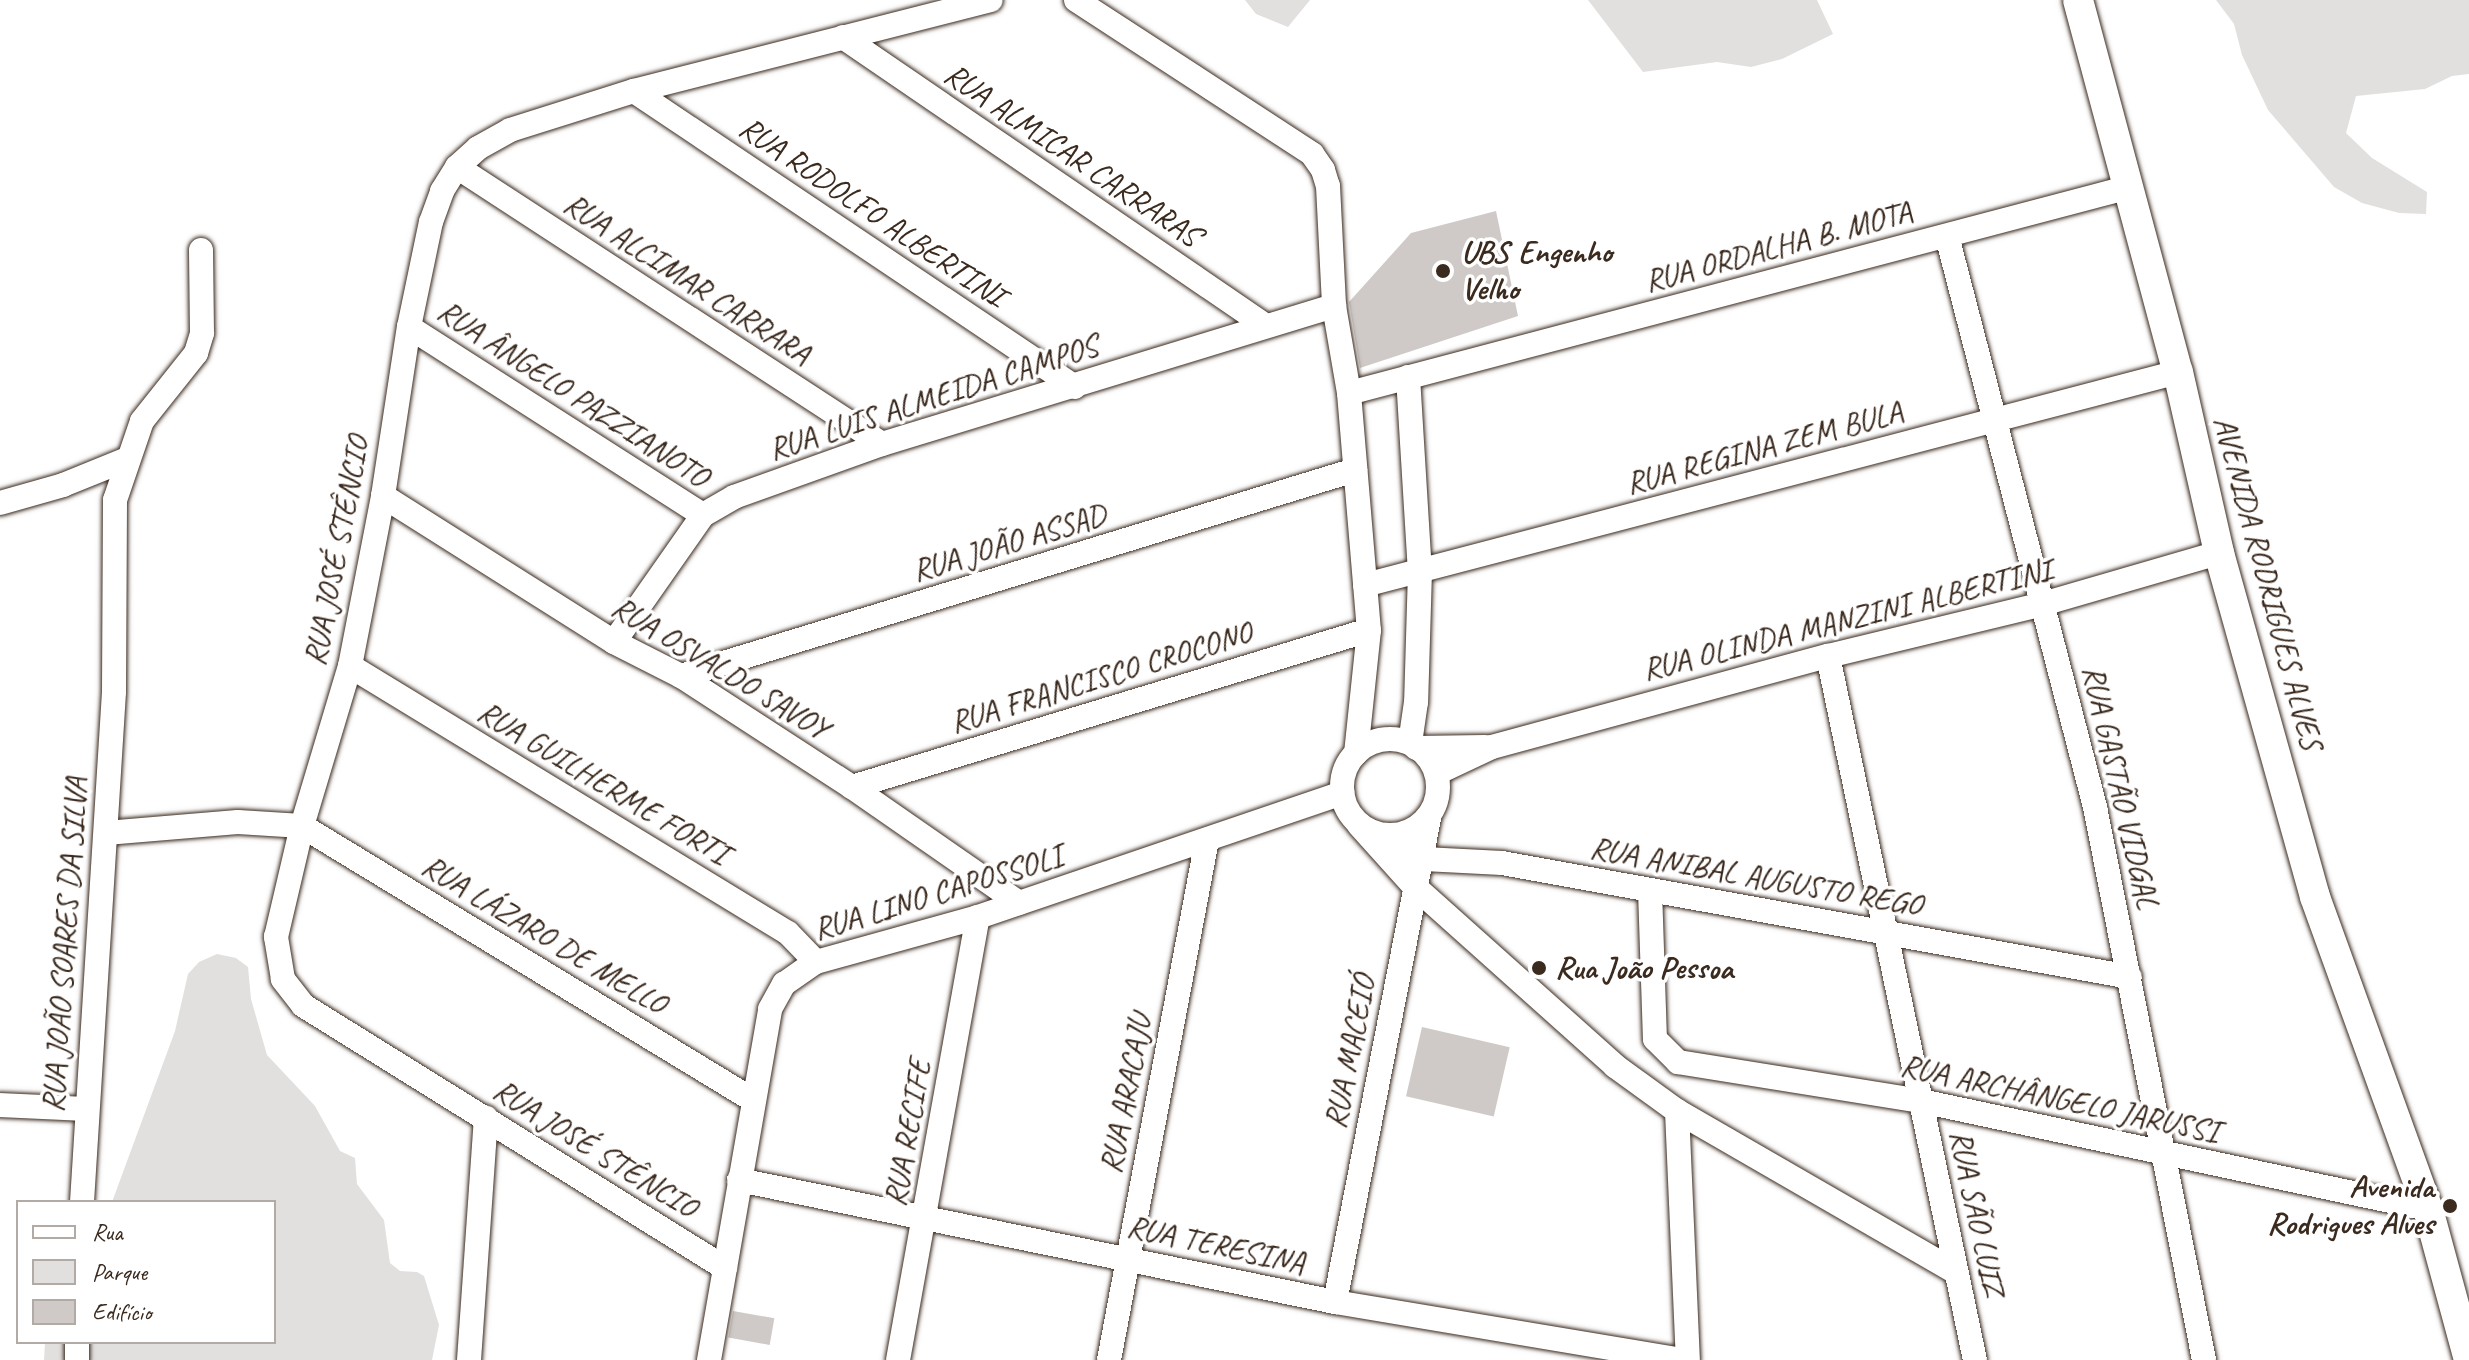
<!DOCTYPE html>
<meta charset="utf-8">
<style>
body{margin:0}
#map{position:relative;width:2469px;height:1360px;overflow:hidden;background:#fff;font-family:Caveat,sans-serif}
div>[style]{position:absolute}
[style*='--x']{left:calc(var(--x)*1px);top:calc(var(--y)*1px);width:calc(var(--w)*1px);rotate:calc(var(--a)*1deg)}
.green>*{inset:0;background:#e2e0de}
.building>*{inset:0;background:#cfcac7;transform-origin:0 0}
.roads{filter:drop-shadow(0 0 2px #3b2a1e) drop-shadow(0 0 2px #3b2a1e)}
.minor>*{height:24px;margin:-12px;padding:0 12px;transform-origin:12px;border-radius:12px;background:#fff}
.minor>.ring{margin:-12px;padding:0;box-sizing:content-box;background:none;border:24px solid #fff;border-radius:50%}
.major>*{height:30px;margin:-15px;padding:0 15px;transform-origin:15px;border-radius:15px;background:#fff}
.dots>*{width:22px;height:22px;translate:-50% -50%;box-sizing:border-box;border:4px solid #fff;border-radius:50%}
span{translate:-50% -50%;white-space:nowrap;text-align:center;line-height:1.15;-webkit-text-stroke:7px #fff;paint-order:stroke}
.street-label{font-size:32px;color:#3b2a1e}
.poi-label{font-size:32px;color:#3b2a1e;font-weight:700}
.left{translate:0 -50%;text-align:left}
.right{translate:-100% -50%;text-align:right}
.legend{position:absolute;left:16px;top:1200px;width:260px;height:144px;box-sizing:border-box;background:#fff;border:2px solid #b1aaa5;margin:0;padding:10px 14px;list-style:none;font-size:24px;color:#3b2a1e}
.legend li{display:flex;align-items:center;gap:16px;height:40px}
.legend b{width:40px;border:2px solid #b1aaa5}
</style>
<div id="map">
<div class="green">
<div style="clip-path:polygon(1245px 0,1310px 0,1288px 27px,1256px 14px)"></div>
<div style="clip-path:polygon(1588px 0,1817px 0,1833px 34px,1782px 59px,1751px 67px,1717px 62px,1643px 72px)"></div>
<div style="clip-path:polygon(2216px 0,2469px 0,2469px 74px,2452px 76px,2425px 89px,2356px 96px,2346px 133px,2372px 158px,2427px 192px,2426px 214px,2399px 213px,2362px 203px,2334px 187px,2268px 110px,2242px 55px,2234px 24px)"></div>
<div style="clip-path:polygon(217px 954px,236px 958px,248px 967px,251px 999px,267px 1055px,315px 1106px,340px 1151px,355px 1158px,357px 1184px,384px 1220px,390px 1263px,400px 1271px,417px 1272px,424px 1276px,439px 1325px,432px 1360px,44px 1360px,45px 1342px,274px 1342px,274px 1202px,112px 1202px,175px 1031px,188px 974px,199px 962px)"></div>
</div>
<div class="building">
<div style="clip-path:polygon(1496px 211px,1518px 316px,1360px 368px,1349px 302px,1411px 233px)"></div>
<div style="left:1422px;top:1027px;width:90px;height:71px;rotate:13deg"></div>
<div style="left:733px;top:1311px;width:42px;height:27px;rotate:10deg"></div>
</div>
<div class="roads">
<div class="minor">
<div style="--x:1076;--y:0;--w:282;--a:33.1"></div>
<div style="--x:1312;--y:154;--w:19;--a:55"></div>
<div style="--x:1323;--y:170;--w:17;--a:73"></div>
<div style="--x:1328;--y:186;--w:120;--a:87.1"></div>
<div style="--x:1334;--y:306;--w:88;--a:80.2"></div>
<div style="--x:1349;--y:393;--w:238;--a:85.2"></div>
<div style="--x:1369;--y:630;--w:124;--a:96"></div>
<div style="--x:843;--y:37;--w:512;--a:34.34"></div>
<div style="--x:634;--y:91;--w:531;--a:33.87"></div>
<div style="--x:457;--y:167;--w:507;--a:33.09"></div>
<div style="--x:1947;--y:236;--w:590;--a:75.47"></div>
<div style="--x:2095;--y:807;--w:564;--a:78.85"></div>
<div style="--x:409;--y:327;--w:349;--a:32.6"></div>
<div style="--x:1408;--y:377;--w:194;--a:86.5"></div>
<div style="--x:1420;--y:571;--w:131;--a:91.7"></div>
<div style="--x:1416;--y:702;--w:41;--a:98.3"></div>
<div style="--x:1349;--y:393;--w:808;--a:-14.78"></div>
<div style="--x:383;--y:496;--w:273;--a:32.3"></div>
<div style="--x:614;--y:642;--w:75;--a:26.9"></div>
<div style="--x:681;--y:676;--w:204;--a:33"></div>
<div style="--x:852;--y:787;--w:203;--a:34.8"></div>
<div style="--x:0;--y:503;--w:66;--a:-15.9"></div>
<div style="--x:63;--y:485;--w:69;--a:-22.1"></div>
<div style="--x:1365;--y:585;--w:840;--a:-14.68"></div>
<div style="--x:614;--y:642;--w:155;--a:-55"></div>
<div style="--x:703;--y:515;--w:36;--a:-30"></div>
<div style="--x:734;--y:497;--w:157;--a:-19.7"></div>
<div style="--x:882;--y:444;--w:473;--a:-17"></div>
<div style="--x:1828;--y:656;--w:719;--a:78.21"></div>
<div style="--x:350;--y:666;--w:513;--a:31.37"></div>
<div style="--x:788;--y:933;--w:40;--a:46"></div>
<div style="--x:681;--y:676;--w:705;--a:-17"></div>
<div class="ring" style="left:1342px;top:739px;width:72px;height:72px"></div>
<div style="--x:1416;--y:748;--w:69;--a:-0.8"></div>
<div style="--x:1437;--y:773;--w:61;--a:-25.3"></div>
<div style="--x:1492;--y:747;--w:348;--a:-15.2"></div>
<div style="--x:1828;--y:656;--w:221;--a:-13.6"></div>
<div style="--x:2043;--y:604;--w:183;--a:-16.2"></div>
<div style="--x:852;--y:787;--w:540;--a:-16.89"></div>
<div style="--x:1359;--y:825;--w:82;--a:48"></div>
<div style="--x:1414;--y:886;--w:270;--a:41.8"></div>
<div style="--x:1615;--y:1066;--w:77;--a:36"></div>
<div style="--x:1677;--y:1111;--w:322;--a:30"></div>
<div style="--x:106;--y:833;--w:132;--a:-4.8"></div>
<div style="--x:238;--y:822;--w:64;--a:3.6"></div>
<div style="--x:302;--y:826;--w:528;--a:31.28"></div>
<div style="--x:1376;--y:834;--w:54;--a:27.5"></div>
<div style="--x:1424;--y:859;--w:78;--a:2.9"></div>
<div style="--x:1502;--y:863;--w:638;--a:10.29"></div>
<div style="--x:1650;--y:890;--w:149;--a:88.1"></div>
<div style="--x:1655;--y:1039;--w:33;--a:45"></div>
<div style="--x:1678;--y:1062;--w:246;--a:9.1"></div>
<div style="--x:1921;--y:1101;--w:518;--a:12.03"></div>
<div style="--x:0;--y:1105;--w:85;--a:2.7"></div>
<div style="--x:1677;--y:1111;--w:249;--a:87.5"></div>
<div style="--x:739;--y:1180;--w:608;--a:11.57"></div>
<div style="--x:1335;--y:1302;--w:351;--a:9.5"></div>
<div style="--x:82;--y:1202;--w:511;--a:-86.41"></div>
<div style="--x:114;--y:692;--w:192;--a:-89.7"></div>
<div style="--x:115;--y:500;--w:83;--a:-71.1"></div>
<div style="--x:142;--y:421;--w:87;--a:-51.5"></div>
<div style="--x:196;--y:353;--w:21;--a:-73"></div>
<div style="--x:202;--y:333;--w:83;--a:-90.7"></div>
<div style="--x:725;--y:1268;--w:497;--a:-148.1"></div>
<div style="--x:303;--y:1005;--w:33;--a:-128"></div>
<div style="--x:283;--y:979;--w:43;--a:-99.5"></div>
<div style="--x:276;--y:937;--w:114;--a:-76.8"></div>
<div style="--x:302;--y:826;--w:167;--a:-73.3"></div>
<div style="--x:350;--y:666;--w:173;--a:-79"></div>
<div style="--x:383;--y:496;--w:171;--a:-81.3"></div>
<div style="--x:409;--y:327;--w:107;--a:-78.2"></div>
<div style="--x:431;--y:222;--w:33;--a:-70"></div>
<div style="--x:442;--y:191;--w:28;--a:-58"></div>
<div style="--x:457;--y:167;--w:28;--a:-42"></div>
<div style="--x:478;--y:148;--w:37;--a:-29"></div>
<div style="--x:510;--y:130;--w:130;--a:-17.5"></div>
<div style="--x:634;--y:91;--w:368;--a:-14.3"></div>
<div style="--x:1335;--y:1302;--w:496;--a:-79"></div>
<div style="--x:77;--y:1360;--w:18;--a:-90"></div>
<div style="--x:469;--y:1360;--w:243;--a:-86"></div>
<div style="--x:709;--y:1360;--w:356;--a:-80.1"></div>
<div style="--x:770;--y:1009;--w:29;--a:-61"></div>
<div style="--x:784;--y:984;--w:39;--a:-35"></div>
<div style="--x:816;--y:962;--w:168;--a:-15.5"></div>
<div style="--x:978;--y:917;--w:385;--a:-18.8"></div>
<div style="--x:898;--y:1360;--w:450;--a:-79.8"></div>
<div style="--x:1109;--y:1360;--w:529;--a:-79.33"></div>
</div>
<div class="major">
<div style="--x:2078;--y:0;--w:385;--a:75"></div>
<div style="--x:2178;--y:372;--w:186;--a:77.2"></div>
<div style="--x:2219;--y:553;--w:357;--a:74.4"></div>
<div style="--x:2315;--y:897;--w:332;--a:70.1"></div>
<div style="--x:2428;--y:1209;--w:156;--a:74.8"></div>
</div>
</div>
<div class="dots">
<div style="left:1443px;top:271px;background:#3b2a1e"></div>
<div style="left:1539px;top:968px;background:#3b2a1e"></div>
<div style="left:2450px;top:1206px;background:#3b2a1e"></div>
</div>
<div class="street-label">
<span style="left:1072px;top:155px;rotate:34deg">RUA ALMICAR CARRARAS</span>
<span style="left:872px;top:212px;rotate:34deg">RUA RODOLFO ALBERTINI</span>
<span style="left:1778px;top:247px;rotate:-15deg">RUA ORDALHA B. MOTA</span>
<span style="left:687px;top:279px;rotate:33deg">RUA ALCIMAR CARRARA</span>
<span style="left:573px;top:394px;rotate:33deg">RUA ÂNGELO PAZZIANOTO</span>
<span style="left:933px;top:398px;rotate:-18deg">RUA LUIS ALMEIDA CAMPOS</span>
<span style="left:1764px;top:448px;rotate:-15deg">RUA REGINA ZEM BULA</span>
<span style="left:1009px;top:543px;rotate:-17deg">RUA JOÃO ASSAD</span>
<span style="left:337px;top:551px;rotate:-79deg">RUA JOSÉ STÊNCIO</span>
<span style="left:2268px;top:583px;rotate:75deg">AVENIDA RODRIGUES ALVES</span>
<span style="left:1847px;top:620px;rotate:-14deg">RUA OLINDA MANZINI ALBERTINI</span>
<span style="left:720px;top:668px;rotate:31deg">RUA OSVALDO SAVOY</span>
<span style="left:1101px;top:678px;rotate:-17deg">RUA FRANCISCO CROCONO</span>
<span style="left:603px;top:783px;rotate:31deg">RUA GUILHERME FORTI</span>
<span style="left:2120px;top:787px;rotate:77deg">RUA GASTÃO VIDGAL</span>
<span style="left:1756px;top:877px;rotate:10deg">RUA ANIBAL AUGUSTO REGO</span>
<span style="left:938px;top:893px;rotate:-17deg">RUA LINO CAPOSSOLI</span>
<span style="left:544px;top:935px;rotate:31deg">RUA LÁZARO DE MELLO</span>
<span style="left:65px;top:945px;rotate:-86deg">RUA JOÃO SOARES DA SILVA</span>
<span style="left:1350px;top:1052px;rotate:-79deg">RUA MACEIÓ</span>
<span style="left:1126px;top:1094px;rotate:-79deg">RUA ARACAJU</span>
<span style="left:2060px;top:1099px;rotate:12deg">RUA ARCHÂNGELO JARUSSI</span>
<span style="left:908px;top:1133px;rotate:-80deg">RUA RECIFE</span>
<span style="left:595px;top:1149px;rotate:32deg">RUA JOSÉ STÊNCIO</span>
<span style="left:1977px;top:1213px;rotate:78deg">RUA SÃO LUIZ</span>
<span style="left:1216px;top:1245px;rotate:12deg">RUA TERESINA</span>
</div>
<div class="poi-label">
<span class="left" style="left:1461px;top:271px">UBS Engenho<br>Velho</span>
<span class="left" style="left:1555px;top:968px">Rua João Pessoa</span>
<span class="right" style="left:2434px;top:1206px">Avenida<br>Rodrigues Alves</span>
</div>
<ul class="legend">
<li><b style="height:10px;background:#fff"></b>Rua</li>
<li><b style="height:22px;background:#e2e0de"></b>Parque</li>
<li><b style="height:22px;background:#cfcac7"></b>Edifício</li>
</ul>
</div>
